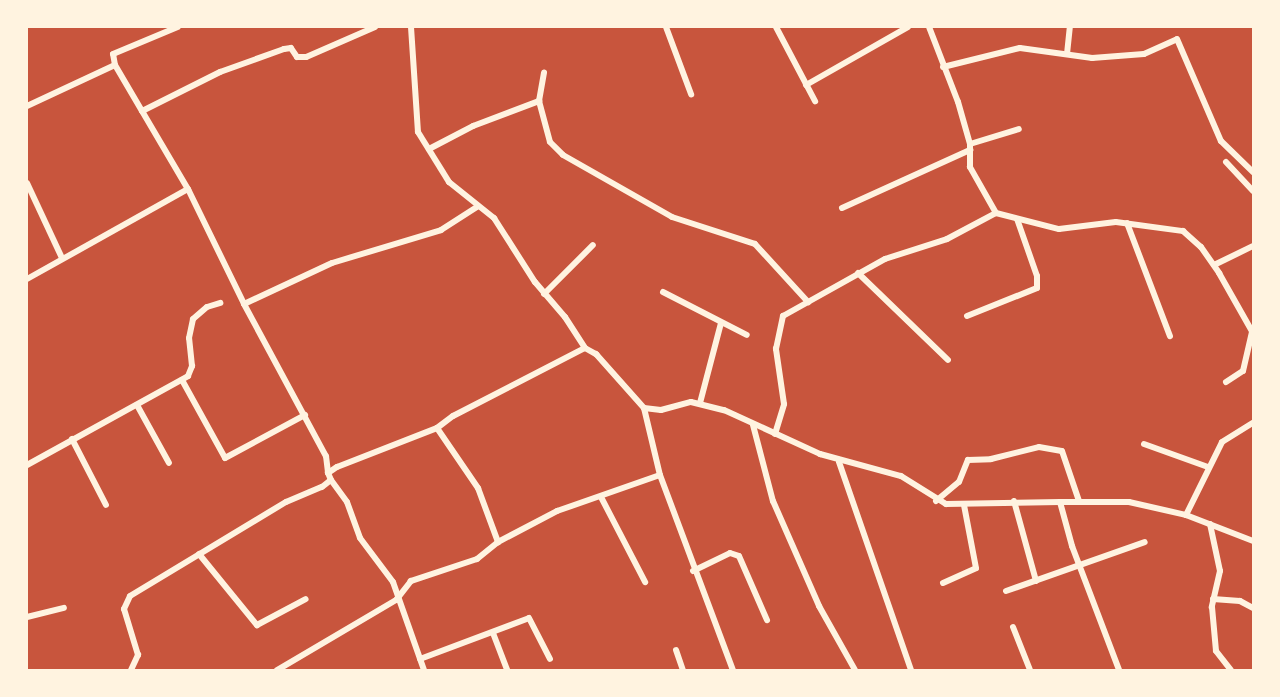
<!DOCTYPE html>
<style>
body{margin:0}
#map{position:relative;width:1280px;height:697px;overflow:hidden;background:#c8553d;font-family:"PT Sans Narrow",sans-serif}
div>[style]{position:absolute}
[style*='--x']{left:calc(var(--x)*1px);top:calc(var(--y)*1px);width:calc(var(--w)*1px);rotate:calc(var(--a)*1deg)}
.minor>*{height:6px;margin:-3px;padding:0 3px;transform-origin:3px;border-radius:3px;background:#fff3e0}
span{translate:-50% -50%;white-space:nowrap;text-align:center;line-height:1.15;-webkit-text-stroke:6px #fff3e0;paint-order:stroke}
.frame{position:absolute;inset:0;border:28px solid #fff3e0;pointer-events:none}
</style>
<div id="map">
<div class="minor">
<div style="--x:375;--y:27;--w:75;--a:156.5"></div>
<div style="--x:306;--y:57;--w:9;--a:180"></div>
<div style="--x:297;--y:57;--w:11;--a:-124"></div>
<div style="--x:291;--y:48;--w:7;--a:172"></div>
<div style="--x:284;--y:49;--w:68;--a:160.2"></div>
<div style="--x:220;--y:72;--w:87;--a:153.4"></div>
<div style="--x:142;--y:111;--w:91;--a:59.5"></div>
<div style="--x:188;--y:189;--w:128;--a:64"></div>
<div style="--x:244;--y:304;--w:97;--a:-25"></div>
<div style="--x:332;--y:263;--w:114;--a:-16.8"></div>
<div style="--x:441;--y:230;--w:43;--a:-32.6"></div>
<div style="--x:411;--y:27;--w:105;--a:86.2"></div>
<div style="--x:418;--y:132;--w:59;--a:58.2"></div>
<div style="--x:449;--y:182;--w:58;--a:38.7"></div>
<div style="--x:494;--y:218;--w:76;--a:57.4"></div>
<div style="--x:535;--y:282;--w:46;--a:49.4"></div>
<div style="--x:565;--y:317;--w:37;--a:57"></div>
<div style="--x:585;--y:348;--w:13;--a:29"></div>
<div style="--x:596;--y:354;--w:72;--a:48.4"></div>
<div style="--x:644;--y:408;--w:69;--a:76.6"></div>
<div style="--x:660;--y:475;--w:208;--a:69.5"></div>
<div style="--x:666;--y:27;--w:72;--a:69.5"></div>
<div style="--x:776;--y:27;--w:84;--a:62.2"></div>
<div style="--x:1067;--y:54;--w:27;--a:-84"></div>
<div style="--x:943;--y:67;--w:79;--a:-13.9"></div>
<div style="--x:1020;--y:48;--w:73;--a:7.9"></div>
<div style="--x:1092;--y:58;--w:52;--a:-4.4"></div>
<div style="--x:1144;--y:54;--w:36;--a:-24"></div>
<div style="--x:1177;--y:39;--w:111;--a:66.7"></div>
<div style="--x:1221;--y:141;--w:45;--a:44.1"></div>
<div style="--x:806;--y:85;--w:117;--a:-29.6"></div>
<div style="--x:539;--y:101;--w:42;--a:75"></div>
<div style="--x:550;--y:142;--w:18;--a:45"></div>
<div style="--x:563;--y:155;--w:125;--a:29.6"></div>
<div style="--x:672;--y:217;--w:87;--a:18"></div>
<div style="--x:755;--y:244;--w:79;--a:47.6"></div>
<div style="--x:27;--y:106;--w:97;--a:-25"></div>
<div style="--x:142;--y:111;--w:53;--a:-120.4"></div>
<div style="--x:115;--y:65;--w:11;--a:-100"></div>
<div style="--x:113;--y:54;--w:70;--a:-22.6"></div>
<div style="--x:970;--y:144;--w:51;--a:-17"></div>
<div style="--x:429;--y:149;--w:50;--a:-27.6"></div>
<div style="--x:473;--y:126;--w:71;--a:-20.7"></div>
<div style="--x:539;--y:101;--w:29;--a:-80"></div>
<div style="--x:1226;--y:162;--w:40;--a:47"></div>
<div style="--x:27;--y:183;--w:83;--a:65"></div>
<div style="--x:842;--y:208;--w:141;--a:-24.4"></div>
<div style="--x:996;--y:213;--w:65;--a:14.3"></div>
<div style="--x:1059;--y:229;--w:57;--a:-7"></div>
<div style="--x:1116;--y:222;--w:68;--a:7.7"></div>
<div style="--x:1183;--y:231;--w:24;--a:42"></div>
<div style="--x:1201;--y:247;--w:32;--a:55"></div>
<div style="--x:1219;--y:273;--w:69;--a:60.5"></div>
<div style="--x:1127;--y:223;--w:121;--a:69.2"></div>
<div style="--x:1214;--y:265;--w:43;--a:-26"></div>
<div style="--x:858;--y:273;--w:125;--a:44"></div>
<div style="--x:27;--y:279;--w:184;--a:-29.2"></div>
<div style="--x:663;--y:292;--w:94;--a:27.1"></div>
<div style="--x:544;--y:294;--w:69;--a:-45"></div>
<div style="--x:244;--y:304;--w:173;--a:61.7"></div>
<div style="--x:326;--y:456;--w:17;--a:83"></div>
<div style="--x:967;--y:316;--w:75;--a:-21.8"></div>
<div style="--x:1037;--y:288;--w:12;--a:-90"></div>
<div style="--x:1037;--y:276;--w:60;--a:-109.3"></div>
<div style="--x:182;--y:380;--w:89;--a:61.1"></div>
<div style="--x:225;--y:458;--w:91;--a:-28.3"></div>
<div style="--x:1226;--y:382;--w:20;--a:-33"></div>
<div style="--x:1243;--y:371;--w:40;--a:-77"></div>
<div style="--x:700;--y:403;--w:83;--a:-75.3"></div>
<div style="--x:137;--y:405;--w:66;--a:61.1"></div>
<div style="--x:644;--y:408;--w:17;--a:7"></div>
<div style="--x:661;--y:410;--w:31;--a:-15"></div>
<div style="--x:691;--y:402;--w:34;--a:14"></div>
<div style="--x:724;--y:410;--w:106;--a:24.6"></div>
<div style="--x:820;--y:454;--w:84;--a:15.2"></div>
<div style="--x:901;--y:476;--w:53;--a:31.9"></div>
<div style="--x:946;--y:504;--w:114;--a:-1"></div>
<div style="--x:1060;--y:502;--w:46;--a:74.7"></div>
<div style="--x:1072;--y:546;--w:133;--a:69.2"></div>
<div style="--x:753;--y:425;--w:79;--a:75.3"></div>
<div style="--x:773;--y:501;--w:115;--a:66.3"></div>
<div style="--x:819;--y:606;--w:73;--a:60.6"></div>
<div style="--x:437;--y:428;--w:20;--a:-37"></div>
<div style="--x:453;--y:416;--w:148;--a:-27.3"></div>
<div style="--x:775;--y:434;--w:31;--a:-73"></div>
<div style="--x:784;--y:404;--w:56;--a:-98.3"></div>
<div style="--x:776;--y:349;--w:34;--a:-78"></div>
<div style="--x:783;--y:316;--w:117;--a:-29.2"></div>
<div style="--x:885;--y:259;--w:65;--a:-17.9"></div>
<div style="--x:947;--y:239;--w:55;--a:-28"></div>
<div style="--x:996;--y:213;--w:53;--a:-119.5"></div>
<div style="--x:970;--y:167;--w:23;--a:-90"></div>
<div style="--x:970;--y:144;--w:44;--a:-105.9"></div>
<div style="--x:958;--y:102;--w:80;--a:-111.1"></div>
<div style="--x:72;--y:439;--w:74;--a:62.7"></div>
<div style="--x:1144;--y:444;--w:68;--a:19.8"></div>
<div style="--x:839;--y:462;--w:220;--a:70.9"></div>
<div style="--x:27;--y:465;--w:184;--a:-28.9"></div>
<div style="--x:188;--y:376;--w:11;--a:-68"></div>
<div style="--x:192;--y:366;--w:28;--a:-96"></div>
<div style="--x:189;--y:338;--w:19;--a:-78"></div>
<div style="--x:193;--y:319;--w:18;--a:-41"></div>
<div style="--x:207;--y:307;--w:14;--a:-17"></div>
<div style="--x:331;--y:480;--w:27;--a:54"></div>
<div style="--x:347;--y:502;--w:38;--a:70"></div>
<div style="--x:360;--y:538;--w:55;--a:53.1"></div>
<div style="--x:393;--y:582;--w:93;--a:70.6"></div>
<div style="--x:601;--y:497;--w:96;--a:62.6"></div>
<div style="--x:936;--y:501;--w:30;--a:-40"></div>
<div style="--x:959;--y:482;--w:24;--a:-68"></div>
<div style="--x:968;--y:460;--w:23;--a:-2"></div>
<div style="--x:991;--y:459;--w:49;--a:-14"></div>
<div style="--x:1039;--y:447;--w:23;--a:10"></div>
<div style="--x:1062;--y:451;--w:53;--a:71.2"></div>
<div style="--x:1014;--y:501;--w:83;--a:74.6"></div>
<div style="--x:1060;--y:502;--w:69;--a:0"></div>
<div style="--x:1129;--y:502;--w:58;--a:12.8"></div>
<div style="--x:1186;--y:515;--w:72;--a:21.2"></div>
<div style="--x:1186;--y:515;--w:81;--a:-63.7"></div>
<div style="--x:1222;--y:442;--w:36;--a:-32"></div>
<div style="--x:1210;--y:524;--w:48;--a:78"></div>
<div style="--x:1220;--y:571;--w:37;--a:103"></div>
<div style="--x:1212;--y:607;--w:44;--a:84.8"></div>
<div style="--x:1216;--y:651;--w:24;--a:52"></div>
<div style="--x:498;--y:542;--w:67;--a:-27.7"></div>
<div style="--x:557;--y:511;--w:109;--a:-19.3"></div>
<div style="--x:199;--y:554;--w:92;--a:50.8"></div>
<div style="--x:257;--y:625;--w:55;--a:-28"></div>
<div style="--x:693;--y:571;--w:41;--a:-25.9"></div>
<div style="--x:730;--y:553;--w:9;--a:18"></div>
<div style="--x:739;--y:556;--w:70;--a:66.4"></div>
<div style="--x:943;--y:583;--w:36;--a:-24"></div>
<div style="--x:976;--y:568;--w:64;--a:-100.8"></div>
<div style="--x:1006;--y:591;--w:147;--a:-19.4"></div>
<div style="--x:1213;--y:599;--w:27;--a:4"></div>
<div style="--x:1240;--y:601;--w:15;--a:28"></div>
<div style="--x:27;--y:617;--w:38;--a:-14"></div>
<div style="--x:1013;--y:627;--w:46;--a:68.4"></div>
<div style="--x:493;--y:633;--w:40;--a:69"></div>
<div style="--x:676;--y:650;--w:21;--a:71"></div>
<div style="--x:420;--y:659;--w:116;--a:-20.6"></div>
<div style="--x:529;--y:618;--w:46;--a:62.9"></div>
<div style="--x:131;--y:670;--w:17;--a:-65"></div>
<div style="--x:138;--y:655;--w:48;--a:-106.9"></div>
<div style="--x:124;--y:609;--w:14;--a:-65"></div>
<div style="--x:130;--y:596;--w:182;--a:-31.1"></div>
<div style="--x:286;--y:502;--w:39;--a:-23"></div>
<div style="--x:322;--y:487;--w:11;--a:-38"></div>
<div style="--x:331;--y:480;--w:8;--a:-113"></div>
<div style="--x:328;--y:473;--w:11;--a:-34"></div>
<div style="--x:337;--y:467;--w:107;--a:-21.3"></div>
<div style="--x:437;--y:428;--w:73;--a:55.7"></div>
<div style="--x:478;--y:488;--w:58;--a:69.7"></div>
<div style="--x:498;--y:542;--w:27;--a:141"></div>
<div style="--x:477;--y:559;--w:70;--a:161.6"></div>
<div style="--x:411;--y:581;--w:24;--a:128"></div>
<div style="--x:396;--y:600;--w:138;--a:149.5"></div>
</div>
<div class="frame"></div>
</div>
